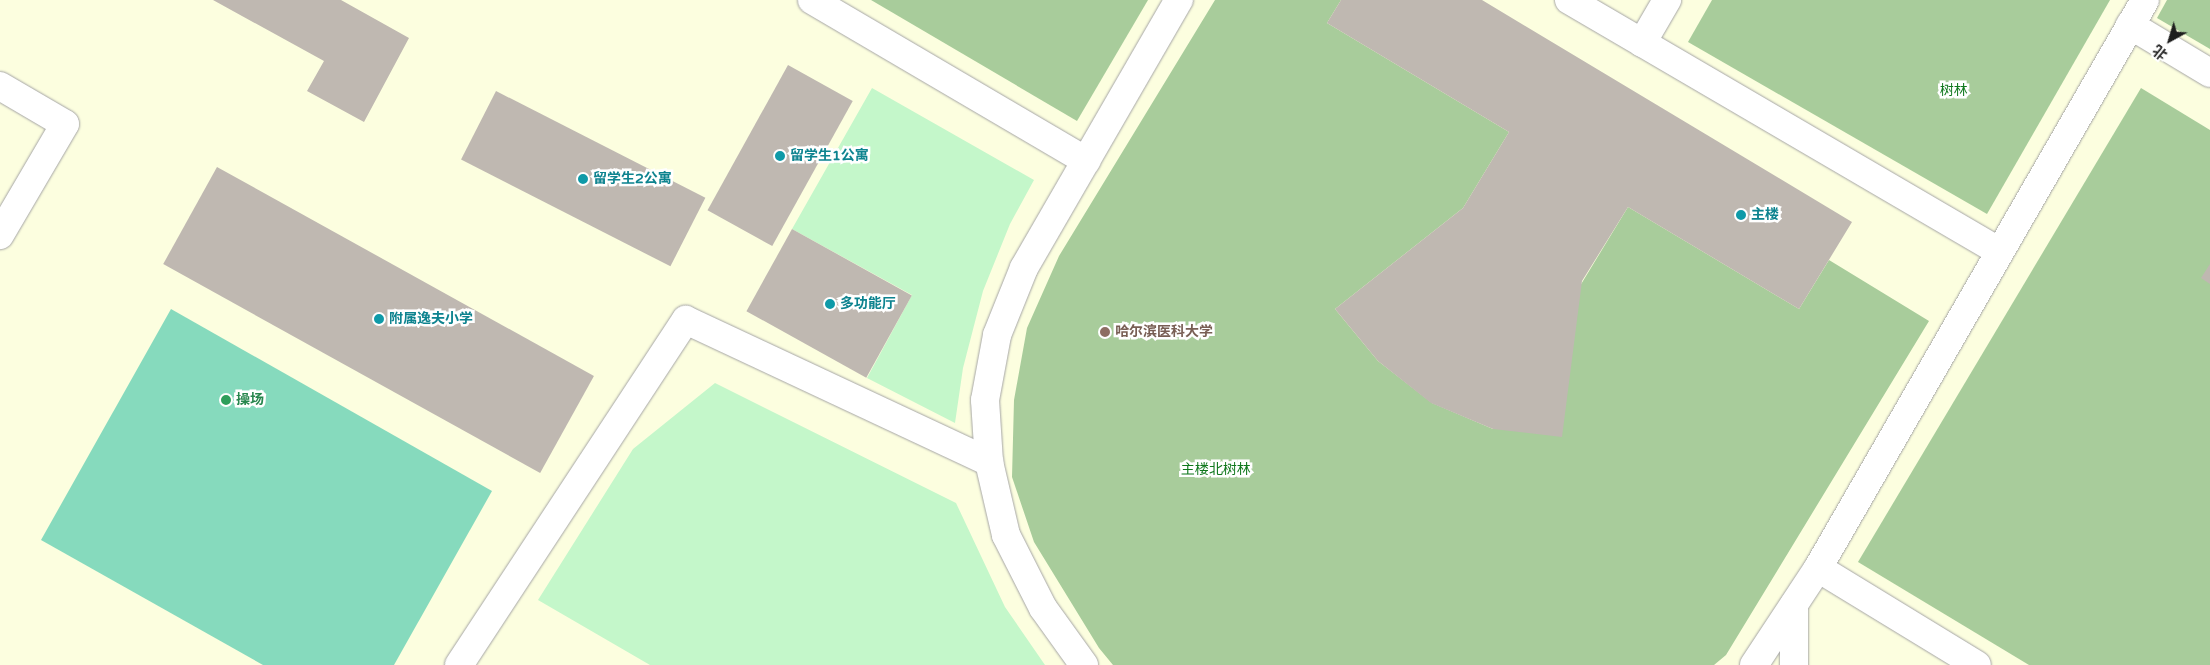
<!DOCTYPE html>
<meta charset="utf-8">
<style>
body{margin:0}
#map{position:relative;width:2210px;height:665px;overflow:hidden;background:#efece5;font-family:"Varela Round","Noto Sans SC",sans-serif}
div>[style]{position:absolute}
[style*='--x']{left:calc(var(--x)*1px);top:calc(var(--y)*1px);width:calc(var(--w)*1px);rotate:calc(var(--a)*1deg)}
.education>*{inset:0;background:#fcfedf;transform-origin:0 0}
.forest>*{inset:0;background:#a8cc9b}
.park>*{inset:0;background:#c4f7ca}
.pitch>*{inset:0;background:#86dabd}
.building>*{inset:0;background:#bfb8b1;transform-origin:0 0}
.roads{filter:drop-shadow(0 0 1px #a5a5a5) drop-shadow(0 0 1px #a5a5a5)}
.minor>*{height:28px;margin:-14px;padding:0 14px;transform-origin:14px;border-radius:14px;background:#fff}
.dots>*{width:14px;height:14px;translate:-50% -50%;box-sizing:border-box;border:2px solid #fff;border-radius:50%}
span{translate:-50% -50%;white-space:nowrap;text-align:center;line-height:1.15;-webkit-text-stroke:5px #fff;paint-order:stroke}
.park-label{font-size:14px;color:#10781d}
.culture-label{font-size:14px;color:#0d838f;font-weight:700}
.left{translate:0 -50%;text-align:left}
.education-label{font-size:14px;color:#785e54;font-weight:700}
.leisure-label{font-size:14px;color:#27864d;font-weight:700}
.north{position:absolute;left:2145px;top:15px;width:50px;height:50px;-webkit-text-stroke:4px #fff;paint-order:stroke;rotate:219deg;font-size:14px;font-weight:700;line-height:20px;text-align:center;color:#1e1e1e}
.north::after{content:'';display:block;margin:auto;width:18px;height:22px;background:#1e1e1e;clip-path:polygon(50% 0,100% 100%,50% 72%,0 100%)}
</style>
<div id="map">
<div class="education">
<div style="left:0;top:0;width:2210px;height:665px"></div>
</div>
<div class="forest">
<div style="clip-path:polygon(871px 0,1148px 0,1077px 121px)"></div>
<div style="clip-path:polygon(1215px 0,1341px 0,1327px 23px,1509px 132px,1463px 208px,1335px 309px,1378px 361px,1432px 403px,1493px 429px,1628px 207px,1799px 309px,1829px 260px,1929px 321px,1726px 655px,1714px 665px,1113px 665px,1099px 648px,1034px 542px,1012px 477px,1014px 400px,1027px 328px,1059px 256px)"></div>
<div style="clip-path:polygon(1712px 0,2110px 0,1987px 214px,1688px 42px)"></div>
<div style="clip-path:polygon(2167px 0,2210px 0,2210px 49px,2157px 18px)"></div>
<div style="clip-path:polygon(2141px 88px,2210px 130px,2210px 665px,2029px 665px,1858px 562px)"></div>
</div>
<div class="park">
<div style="clip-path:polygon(872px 88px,1034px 180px,1010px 224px,983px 291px,963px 368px,955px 423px,867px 378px,912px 295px,792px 229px)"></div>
<div style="clip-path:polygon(715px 383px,956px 503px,1005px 607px,1045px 665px,650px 665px,538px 600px,633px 449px)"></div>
</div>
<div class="pitch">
<div style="clip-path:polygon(171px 309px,492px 491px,394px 665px,263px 665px,41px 540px)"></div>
</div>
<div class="building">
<div style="clip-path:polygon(213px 0,341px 0,409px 38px,364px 122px,307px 91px,324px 61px)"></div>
<div style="clip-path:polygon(1341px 0,1482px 0,1852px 222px,1799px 309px,1628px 207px,1582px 281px,1562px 437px,1493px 429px,1431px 403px,1378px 361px,1335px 309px,1463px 208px,1509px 132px,1327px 23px)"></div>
<div style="left:788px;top:65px;width:74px;height:166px;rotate:29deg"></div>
<div style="left:496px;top:91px;width:235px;height:77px;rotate:27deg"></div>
<div style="left:217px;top:167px;width:431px;height:111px;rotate:29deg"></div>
<div style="left:792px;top:229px;width:137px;height:94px;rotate:29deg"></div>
<div style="clip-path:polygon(2210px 264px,2210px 284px,2201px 278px)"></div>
</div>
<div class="roads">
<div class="minor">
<div style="--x:812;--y:0;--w:318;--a:30.4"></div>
<div style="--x:1569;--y:0;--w:499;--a:30.3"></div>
<div style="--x:2130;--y:25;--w:93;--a:31"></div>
<div style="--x:1642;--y:43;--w:50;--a:-59.8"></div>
<div style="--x:0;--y:86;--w:75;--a:30.3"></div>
<div style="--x:65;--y:124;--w:129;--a:120.4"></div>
<div style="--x:1818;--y:568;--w:186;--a:31.4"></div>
<div style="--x:459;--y:665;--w:413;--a:-56.7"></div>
<div style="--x:686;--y:320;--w:335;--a:25.1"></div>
<div style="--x:1084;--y:665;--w:70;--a:-125.7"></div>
<div style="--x:1043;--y:608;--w:82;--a:-116.9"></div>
<div style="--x:1006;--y:535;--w:75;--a:-103.1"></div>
<div style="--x:989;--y:462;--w:62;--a:-93.7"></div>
<div style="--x:985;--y:400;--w:66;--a:-79.5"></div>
<div style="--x:997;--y:335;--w:72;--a:-68.1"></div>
<div style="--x:1024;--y:268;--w:310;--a:-60"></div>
<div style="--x:1754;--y:665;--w:116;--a:-56.6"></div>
<div style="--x:1818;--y:568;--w:655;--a:-60.07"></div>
<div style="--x:1794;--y:665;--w:60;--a:-90"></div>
</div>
</div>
<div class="dots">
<div style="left:780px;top:156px;background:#0f9aa8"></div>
<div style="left:583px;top:179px;background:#0f9aa8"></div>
<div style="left:1741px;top:215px;background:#0f9aa8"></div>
<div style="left:830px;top:304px;background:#0f9aa8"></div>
<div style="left:379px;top:319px;background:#0f9aa8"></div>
<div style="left:1105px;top:332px;background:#8d6e63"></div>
<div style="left:226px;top:400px;background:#2e9e5b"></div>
</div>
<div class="park-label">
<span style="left:1954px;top:91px">树林</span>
<span style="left:1216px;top:470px">主楼北树林</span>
</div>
<div class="culture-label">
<span class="left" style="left:790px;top:156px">留学生1公寓</span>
<span class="left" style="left:593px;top:179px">留学生2公寓</span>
<span class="left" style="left:1751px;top:215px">主楼</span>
<span class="left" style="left:840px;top:304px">多功能厅</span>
<span class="left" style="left:389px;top:319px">附属逸夫小学</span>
</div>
<div class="education-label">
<span class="left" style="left:1115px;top:332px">哈尔滨医科大学</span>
</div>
<div class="leisure-label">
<span class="left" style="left:236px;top:400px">操场</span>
</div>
<div class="north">北</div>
</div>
